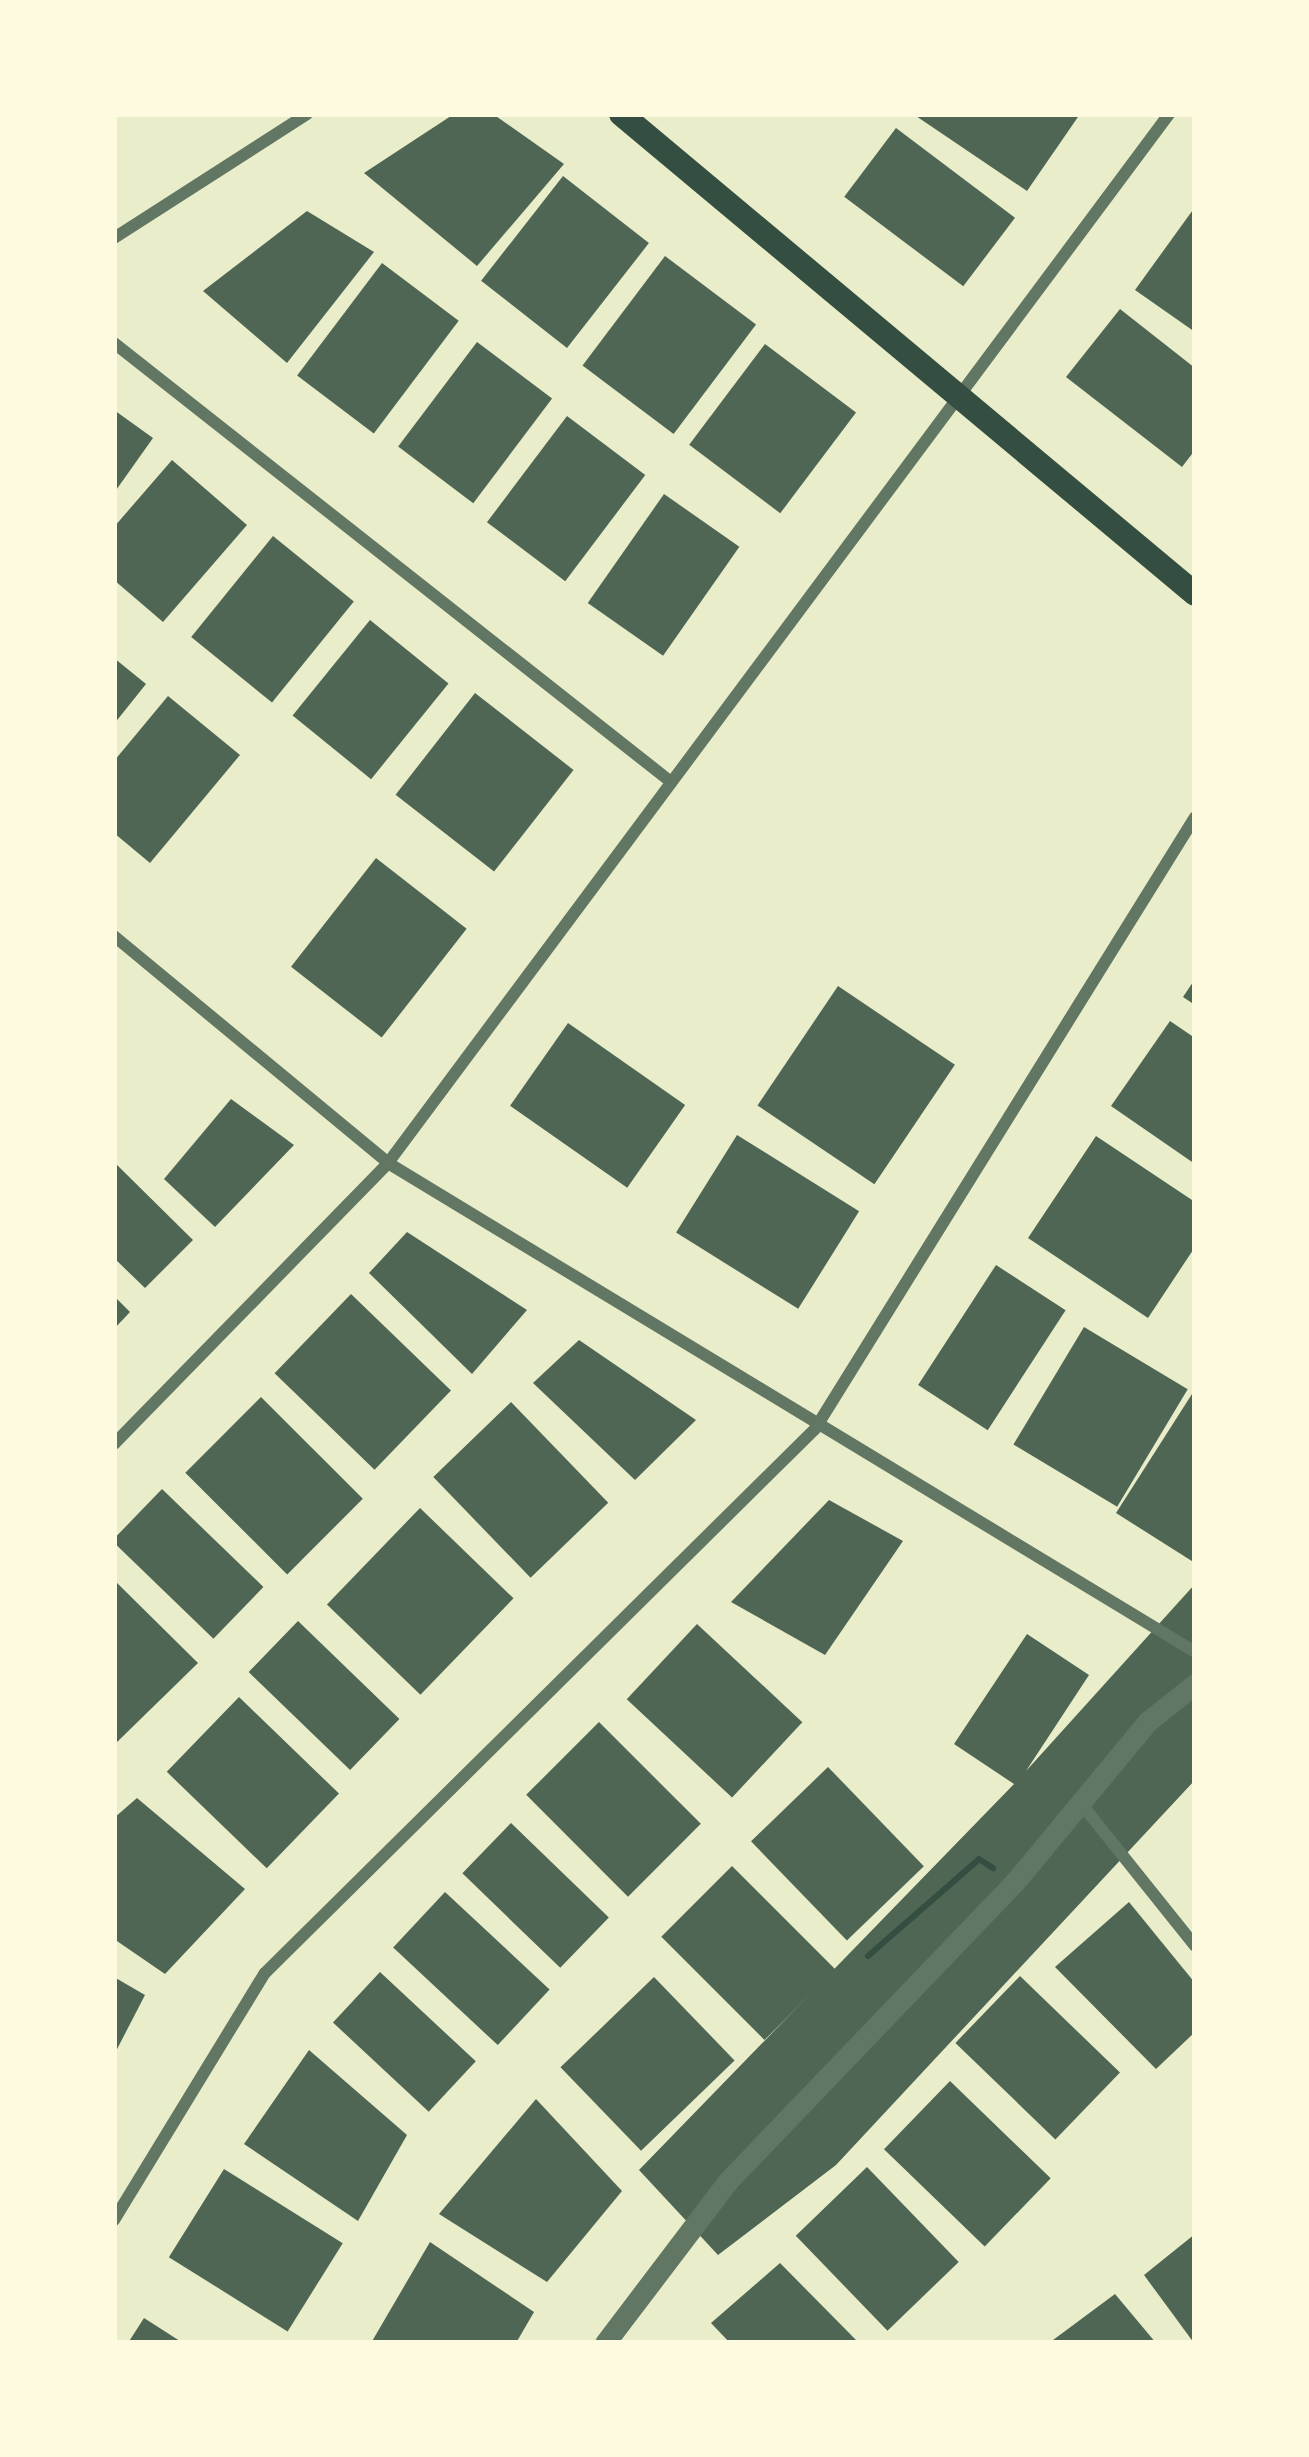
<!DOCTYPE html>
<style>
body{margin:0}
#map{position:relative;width:1309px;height:2457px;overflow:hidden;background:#e9edc9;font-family:Karla,sans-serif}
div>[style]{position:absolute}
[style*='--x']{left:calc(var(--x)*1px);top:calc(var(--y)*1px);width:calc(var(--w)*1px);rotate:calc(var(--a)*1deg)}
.building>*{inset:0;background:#4f6655;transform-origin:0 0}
.path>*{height:6px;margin:-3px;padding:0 3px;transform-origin:3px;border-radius:3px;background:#344e41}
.minor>*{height:12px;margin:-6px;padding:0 6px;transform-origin:6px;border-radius:6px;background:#617663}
.tertiary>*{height:21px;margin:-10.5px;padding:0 10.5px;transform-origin:10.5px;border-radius:10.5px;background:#617663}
.secondary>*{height:24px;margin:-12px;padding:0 12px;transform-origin:12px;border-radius:12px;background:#344e41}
span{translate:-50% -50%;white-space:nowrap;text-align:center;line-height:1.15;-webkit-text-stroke:12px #fefae0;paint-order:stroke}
.frame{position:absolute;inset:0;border:117px solid #fefae0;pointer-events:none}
</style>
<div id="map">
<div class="building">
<div style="clip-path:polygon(454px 114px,493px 114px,564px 164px,477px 266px,364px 173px)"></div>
<div style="clip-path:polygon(913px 114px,1080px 114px,1027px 191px)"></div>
<div style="left:896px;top:128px;width:149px;height:86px;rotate:37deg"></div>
<div style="left:563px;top:176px;width:109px;height:133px;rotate:38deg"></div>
<div style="clip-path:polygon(1195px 207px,1195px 332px,1135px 290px)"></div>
<div style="clip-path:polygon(307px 211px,374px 252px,287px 363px,203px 291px)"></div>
<div style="left:665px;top:256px;width:114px;height:137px;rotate:37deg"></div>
<div style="left:382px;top:263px;width:96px;height:141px;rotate:37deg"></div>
<div style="clip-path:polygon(1120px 309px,1195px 368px,1195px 450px,1182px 467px,1066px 377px)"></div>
<div style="left:477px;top:342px;width:94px;height:131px;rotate:37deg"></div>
<div style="left:765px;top:344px;width:114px;height:126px;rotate:37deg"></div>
<div style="clip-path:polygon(114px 410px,153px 438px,114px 493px)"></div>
<div style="left:567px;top:416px;width:98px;height:133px;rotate:37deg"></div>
<div style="clip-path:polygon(172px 460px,247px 525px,163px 622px,114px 580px,114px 527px)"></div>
<div style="left:664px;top:494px;width:92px;height:133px;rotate:35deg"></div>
<div style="left:273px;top:536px;width:104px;height:130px;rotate:39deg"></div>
<div style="left:370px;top:620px;width:101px;height:123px;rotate:39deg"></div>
<div style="clip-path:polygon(114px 658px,146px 684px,114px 724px)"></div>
<div style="left:475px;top:693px;width:125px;height:129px;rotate:38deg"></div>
<div style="clip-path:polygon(168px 696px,240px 755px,150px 863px,114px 833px,114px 761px)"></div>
<div style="left:376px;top:858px;width:115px;height:138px;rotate:38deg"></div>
<div style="clip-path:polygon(1195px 979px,1195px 1005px,1183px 997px)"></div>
<div style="left:838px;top:986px;width:141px;height:144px;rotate:34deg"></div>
<div style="clip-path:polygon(1170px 1021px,1195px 1038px,1195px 1164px,1111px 1106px)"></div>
<div style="left:568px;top:1023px;width:143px;height:101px;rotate:35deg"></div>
<div style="clip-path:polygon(231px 1099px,294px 1145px,215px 1227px,164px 1179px)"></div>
<div style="left:737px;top:1135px;width:144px;height:115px;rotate:32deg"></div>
<div style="clip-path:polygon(1096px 1136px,1195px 1202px,1195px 1247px,1148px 1318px,1028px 1238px)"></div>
<div style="clip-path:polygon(114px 1162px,193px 1240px,145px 1288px,114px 1258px)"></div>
<div style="clip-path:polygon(407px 1232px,527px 1310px,472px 1374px,369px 1273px)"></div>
<div style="left:996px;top:1265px;width:83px;height:143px;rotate:33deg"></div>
<div style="left:351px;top:1294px;width:139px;height:110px;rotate:44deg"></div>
<div style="clip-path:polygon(114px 1296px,130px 1312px,114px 1329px)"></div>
<div style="left:1084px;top:1327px;width:121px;height:137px;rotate:31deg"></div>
<div style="clip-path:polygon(579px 1340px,696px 1420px,635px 1480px,533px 1383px)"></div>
<div style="clip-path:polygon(1192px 1394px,1195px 1396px,1195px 1563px,1116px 1513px)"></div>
<div style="left:261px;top:1397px;width:144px;height:107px;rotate:45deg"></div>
<div style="left:511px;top:1402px;width:140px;height:108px;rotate:46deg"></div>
<div style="left:162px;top:1489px;width:141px;height:72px;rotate:44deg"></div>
<div style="clip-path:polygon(829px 1500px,903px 1541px,825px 1655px,731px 1602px)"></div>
<div style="left:420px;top:1508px;width:130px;height:134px;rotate:44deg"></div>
<div style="clip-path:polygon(114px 1580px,198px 1663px,114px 1745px)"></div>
<div style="clip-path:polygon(1195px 1584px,1195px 1780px,836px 2165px,718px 2255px,639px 2170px,1014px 1784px,954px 1744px,1027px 1634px,1089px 1675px,1026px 1771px)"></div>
<div style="left:298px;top:1621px;width:141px;height:71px;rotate:44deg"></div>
<div style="left:697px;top:1624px;width:144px;height:103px;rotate:43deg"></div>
<div style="left:239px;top:1697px;width:139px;height:104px;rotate:44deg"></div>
<div style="left:599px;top:1722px;width:144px;height:103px;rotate:45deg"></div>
<div style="left:828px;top:1767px;width:138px;height:107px;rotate:46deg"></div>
<div style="clip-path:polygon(137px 1798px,245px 1889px,165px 1974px,114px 1939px,114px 1818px)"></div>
<div style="left:511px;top:1823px;width:136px;height:70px;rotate:44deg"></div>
<div style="left:732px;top:1866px;width:146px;height:100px;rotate:45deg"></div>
<div style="left:445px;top:1892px;width:143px;height:76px;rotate:43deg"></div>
<div style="clip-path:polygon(1129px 1902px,1195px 1983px,1195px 2032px,1156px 2069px,1055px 1967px)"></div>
<div style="left:380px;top:1972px;width:131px;height:69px;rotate:43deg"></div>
<div style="left:1020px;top:1976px;width:139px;height:93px;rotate:44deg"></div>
<div style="clip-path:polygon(114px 1977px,145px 1995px,114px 2055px)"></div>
<div style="left:654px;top:1977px;width:116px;height:130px;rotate:46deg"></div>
<div style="clip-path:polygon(309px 2050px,407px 2135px,358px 2221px,244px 2144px)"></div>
<div style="left:950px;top:2081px;width:140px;height:95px;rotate:44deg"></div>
<div style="clip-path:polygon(536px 2099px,622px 2191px,547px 2282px,439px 2214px)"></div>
<div style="left:867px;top:2167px;width:132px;height:99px;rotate:46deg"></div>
<div style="left:224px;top:2169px;width:140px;height:104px;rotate:32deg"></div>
<div style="clip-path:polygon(1195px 2234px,1195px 2343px,1194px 2343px,1144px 2275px)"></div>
<div style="clip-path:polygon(430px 2242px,534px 2312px,516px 2343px,371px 2343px)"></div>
<div style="clip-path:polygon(780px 2263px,859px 2343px,730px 2343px,711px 2323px)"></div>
<div style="clip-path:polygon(1115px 2294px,1156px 2343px,1049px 2343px)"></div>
<div style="clip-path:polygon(144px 2318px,183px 2343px,128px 2343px)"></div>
</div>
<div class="path">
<div style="--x:868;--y:1956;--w:147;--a:-41.1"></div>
<div style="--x:979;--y:1859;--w:17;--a:33"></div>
</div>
<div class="minor">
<div style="--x:114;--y:238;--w:229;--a:-32.7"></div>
<div style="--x:114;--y:343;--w:703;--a:38.24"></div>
<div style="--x:114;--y:936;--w:356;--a:39.6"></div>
<div style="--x:388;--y:1163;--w:944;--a:31.21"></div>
<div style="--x:114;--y:1444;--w:392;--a:-45.7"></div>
<div style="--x:388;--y:1163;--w:1308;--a:-53.33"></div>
<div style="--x:1083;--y:1806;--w:179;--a:51.3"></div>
<div style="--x:114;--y:2220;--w:289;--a:-58.6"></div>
<div style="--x:265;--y:1973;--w:774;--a:-44.69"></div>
<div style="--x:815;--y:1429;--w:720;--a:-58.16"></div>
</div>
<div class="tertiary">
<div style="--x:605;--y:2343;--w:202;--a:-52.8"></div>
<div style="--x:727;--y:2182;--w:414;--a:-46.2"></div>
<div style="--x:1014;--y:1883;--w:209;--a:-50.4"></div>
<div style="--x:1147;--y:1722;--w:61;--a:-38.4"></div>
</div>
<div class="secondary">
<div style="--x:621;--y:114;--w:748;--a:39.9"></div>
</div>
<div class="frame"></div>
</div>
